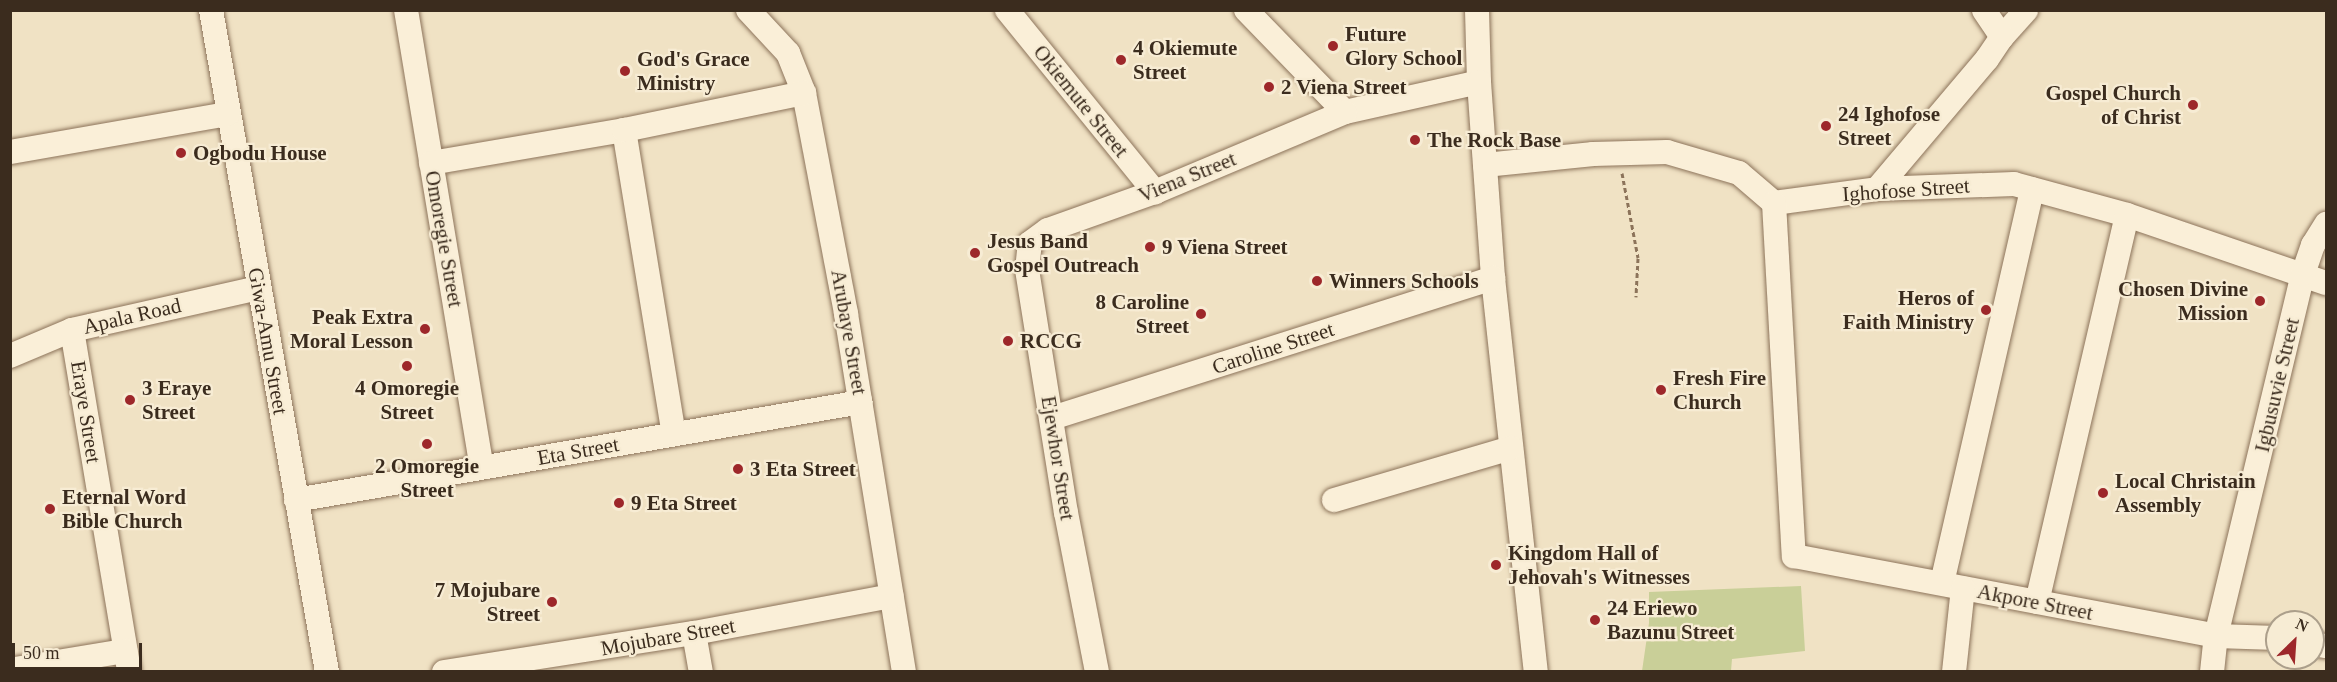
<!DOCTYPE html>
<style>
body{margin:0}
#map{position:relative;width:2337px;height:682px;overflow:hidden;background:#f0e2c4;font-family:"Times New Roman",serif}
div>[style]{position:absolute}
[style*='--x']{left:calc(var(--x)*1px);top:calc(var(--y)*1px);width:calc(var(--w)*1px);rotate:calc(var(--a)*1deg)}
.green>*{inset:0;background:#c9cf98}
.path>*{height:3px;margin-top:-1.5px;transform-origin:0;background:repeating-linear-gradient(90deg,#8c735a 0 4.5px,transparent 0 7.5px)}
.roads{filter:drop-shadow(0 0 2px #8c735a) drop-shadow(0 0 2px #8c735a)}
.minor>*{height:24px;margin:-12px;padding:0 12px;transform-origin:12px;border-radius:12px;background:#faefd8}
.dots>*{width:16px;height:16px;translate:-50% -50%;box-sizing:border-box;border:3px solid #f7ecd4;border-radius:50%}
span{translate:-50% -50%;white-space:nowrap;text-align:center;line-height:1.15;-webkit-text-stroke:4.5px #f7ecd4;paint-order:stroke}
.poi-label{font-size:21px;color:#3b2c1e;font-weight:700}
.left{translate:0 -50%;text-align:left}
.right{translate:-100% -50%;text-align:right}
.street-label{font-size:21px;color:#3b2c1e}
.frame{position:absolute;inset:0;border:12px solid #3b2c1e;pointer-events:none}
.north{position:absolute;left:2265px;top:610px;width:60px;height:60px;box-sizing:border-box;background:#f7ecd4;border:2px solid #ac9f8b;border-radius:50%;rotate:25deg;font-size:16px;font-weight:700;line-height:24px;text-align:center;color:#3b2c1e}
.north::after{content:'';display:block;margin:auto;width:21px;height:27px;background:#9d272a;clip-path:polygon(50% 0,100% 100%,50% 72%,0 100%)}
.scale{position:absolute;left:12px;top:643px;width:130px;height:27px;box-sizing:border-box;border:3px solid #3b2c1e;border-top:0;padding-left:8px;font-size:18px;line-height:21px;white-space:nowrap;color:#3b2c1e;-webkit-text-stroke:4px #f7ecd4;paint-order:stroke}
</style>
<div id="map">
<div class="green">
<div style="clip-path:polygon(1801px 586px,1805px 651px,1732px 659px,1731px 671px,1642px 671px,1649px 623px,1649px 592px)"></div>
</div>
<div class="path">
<div style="--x:1622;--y:173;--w:86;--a:79.3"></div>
<div style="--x:1638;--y:258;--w:39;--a:93"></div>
</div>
<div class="roads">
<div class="minor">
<div style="--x:211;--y:10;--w:672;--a:80.06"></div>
<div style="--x:406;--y:10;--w:463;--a:80.6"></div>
<div style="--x:748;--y:10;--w:59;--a:47.1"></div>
<div style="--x:788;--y:53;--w:43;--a:68.2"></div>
<div style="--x:804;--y:93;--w:225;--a:79.2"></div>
<div style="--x:846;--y:314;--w:363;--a:80.8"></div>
<div style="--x:1007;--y:10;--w:235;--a:50.9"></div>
<div style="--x:1246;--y:10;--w:142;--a:45.9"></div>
<div style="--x:1345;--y:112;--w:137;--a:-12.6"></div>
<div style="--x:1477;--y:10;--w:72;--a:88.4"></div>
<div style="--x:1479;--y:82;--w:196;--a:85.9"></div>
<div style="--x:1493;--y:278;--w:396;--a:83.8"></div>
<div style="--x:2002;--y:37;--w:36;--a:-48"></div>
<div style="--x:624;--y:130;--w:308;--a:80.7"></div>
<div style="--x:10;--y:152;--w:221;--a:-9.9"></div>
<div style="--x:431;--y:163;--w:196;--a:-9.7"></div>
<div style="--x:624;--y:130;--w:184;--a:-11.6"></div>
<div style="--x:1485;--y:165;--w:109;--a:-5.8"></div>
<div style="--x:1593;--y:154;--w:74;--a:-1.5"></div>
<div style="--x:1667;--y:152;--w:75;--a:16.3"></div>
<div style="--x:1739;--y:173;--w:46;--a:40.6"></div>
<div style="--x:1774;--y:203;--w:104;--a:-7.7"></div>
<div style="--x:1877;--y:189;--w:137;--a:-2.1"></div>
<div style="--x:2014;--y:184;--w:117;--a:15.3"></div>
<div style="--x:2127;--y:215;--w:210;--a:18.9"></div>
<div style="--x:1877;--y:189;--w:170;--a:-49.8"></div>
<div style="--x:1987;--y:59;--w:27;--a:-56"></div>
<div style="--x:2002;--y:37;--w:32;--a:-124"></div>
<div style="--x:1774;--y:203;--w:354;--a:86.8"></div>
<div style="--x:1794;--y:556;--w:430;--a:10.7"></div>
<div style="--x:2216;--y:636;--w:61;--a:1.9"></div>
<div style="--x:72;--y:330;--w:347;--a:80.5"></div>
<div style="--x:10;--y:356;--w:67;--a:-22.8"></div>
<div style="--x:72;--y:330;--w:191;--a:-12.7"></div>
<div style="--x:1052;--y:418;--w:463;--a:-17.6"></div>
<div style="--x:296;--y:500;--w:573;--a:-9.84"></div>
<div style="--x:1334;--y:500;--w:184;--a:-16.4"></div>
<div style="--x:1942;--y:583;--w:404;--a:-77.1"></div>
<div style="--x:2037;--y:602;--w:397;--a:-76.9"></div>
<div style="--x:694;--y:633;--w:40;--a:80"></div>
<div style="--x:2313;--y:644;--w:13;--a:9"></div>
<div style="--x:10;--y:670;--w:117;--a:-9.4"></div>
<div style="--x:444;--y:672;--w:253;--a:-8.9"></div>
<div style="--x:694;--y:633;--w:201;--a:-10.6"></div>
<div style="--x:1097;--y:672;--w:162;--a:-101"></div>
<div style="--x:1066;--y:513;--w:246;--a:-99.1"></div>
<div style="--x:1027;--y:270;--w:27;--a:-84"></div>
<div style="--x:1030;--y:243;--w:22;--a:-36"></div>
<div style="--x:1048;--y:230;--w:114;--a:-19.6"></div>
<div style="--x:1155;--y:192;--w:206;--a:-22.8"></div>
<div style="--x:1954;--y:672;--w:84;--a:-83.9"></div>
<div style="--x:2212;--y:672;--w:36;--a:-84"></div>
<div style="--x:2216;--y:636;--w:372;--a:-76.5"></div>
<div style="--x:2303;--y:274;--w:31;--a:-71"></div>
<div style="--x:2313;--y:245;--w:25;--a:-58"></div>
</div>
</div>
<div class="dots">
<div style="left:1333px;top:46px;background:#9d272a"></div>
<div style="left:1121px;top:60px;background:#9d272a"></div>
<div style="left:625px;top:71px;background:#9d272a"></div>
<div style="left:1269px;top:87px;background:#9d272a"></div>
<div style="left:2193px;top:105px;background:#9d272a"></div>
<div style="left:1826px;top:126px;background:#9d272a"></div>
<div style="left:1415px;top:140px;background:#9d272a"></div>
<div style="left:181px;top:153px;background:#9d272a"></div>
<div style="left:1150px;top:247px;background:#9d272a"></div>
<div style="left:975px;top:253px;background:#9d272a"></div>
<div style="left:1317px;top:281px;background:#9d272a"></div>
<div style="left:2260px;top:301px;background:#9d272a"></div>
<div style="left:1986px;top:310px;background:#9d272a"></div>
<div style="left:1201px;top:314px;background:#9d272a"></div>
<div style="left:425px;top:329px;background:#9d272a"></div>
<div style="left:1008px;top:341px;background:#9d272a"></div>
<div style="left:407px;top:366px;background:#9d272a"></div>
<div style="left:1661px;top:390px;background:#9d272a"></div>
<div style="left:130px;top:400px;background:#9d272a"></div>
<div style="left:427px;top:444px;background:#9d272a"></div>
<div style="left:738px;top:469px;background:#9d272a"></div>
<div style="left:2103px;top:493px;background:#9d272a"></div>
<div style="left:619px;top:503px;background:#9d272a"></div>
<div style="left:50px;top:509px;background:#9d272a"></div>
<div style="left:1496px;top:565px;background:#9d272a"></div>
<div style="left:552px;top:602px;background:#9d272a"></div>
<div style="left:1595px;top:620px;background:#9d272a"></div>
</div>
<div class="poi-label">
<span class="left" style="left:1345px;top:46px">Future<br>Glory School</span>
<span class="left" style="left:1133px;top:60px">4 Okiemute<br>Street</span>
<span class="left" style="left:637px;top:71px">God's Grace<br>Ministry</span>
<span class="left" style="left:1281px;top:87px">2 Viena Street</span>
<span class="right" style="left:2181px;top:105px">Gospel Church<br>of Christ</span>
<span class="left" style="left:1838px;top:126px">24 Ighofose<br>Street</span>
<span class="left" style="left:1427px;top:140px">The Rock Base</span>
<span class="left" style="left:193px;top:153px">Ogbodu House</span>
<span class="left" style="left:987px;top:253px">Jesus Band<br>Gospel Outreach</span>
<span class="left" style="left:1162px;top:247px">9 Viena Street</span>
<span class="left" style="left:1329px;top:281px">Winners Schools</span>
<span class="right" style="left:2248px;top:301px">Chosen Divine<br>Mission</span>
<span class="right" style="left:1974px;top:310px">Heros of<br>Faith Ministry</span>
<span class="right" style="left:1189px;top:314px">8 Caroline<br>Street</span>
<span class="right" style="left:413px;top:329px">Peak Extra<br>Moral Lesson</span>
<span class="left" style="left:1020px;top:341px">RCCG</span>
<span class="left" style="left:1673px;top:390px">Fresh Fire<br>Church</span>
<span class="left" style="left:142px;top:400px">3 Eraye<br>Street</span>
<span style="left:407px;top:400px">4 Omoregie<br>Street</span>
<span style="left:427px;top:478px">2 Omoregie<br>Street</span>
<span class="left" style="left:750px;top:469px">3 Eta Street</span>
<span class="left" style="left:2115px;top:493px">Local Christain<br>Assembly</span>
<span class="left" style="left:62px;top:509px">Eternal Word<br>Bible Church</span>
<span class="left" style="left:631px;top:503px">9 Eta Street</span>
<span class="left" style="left:1508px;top:565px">Kingdom Hall of<br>Jehovah's Witnesses</span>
<span class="right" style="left:540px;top:602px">7 Mojubare<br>Street</span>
<span class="left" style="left:1607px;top:620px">24 Eriewo<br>Bazunu Street</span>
</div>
<div class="street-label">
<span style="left:1081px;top:101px;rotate:51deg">Okiemute Street</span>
<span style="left:1187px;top:177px;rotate:-22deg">Viena Street</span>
<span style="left:1906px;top:190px;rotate:-4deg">Ighofose Street</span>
<span style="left:444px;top:239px;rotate:80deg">Omoregie Street</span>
<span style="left:132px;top:316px;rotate:-13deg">Apala Road</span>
<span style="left:849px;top:332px;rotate:80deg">Arubaye Street</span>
<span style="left:268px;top:341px;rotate:80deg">Giwa-Amu Street</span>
<span style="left:1273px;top:348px;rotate:-18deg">Caroline Street</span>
<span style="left:2277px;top:385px;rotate:-77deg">Igbusuvie Street</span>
<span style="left:86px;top:412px;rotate:81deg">Eraye Street</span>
<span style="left:578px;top:451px;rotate:-10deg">Eta Street</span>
<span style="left:1058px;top:458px;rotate:81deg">Ejewhor Street</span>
<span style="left:2035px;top:602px;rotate:11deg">Akpore Street</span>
<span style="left:668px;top:637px;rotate:-10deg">Mojubare Street</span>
</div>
<div class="frame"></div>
<div class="north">N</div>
<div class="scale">50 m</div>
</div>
